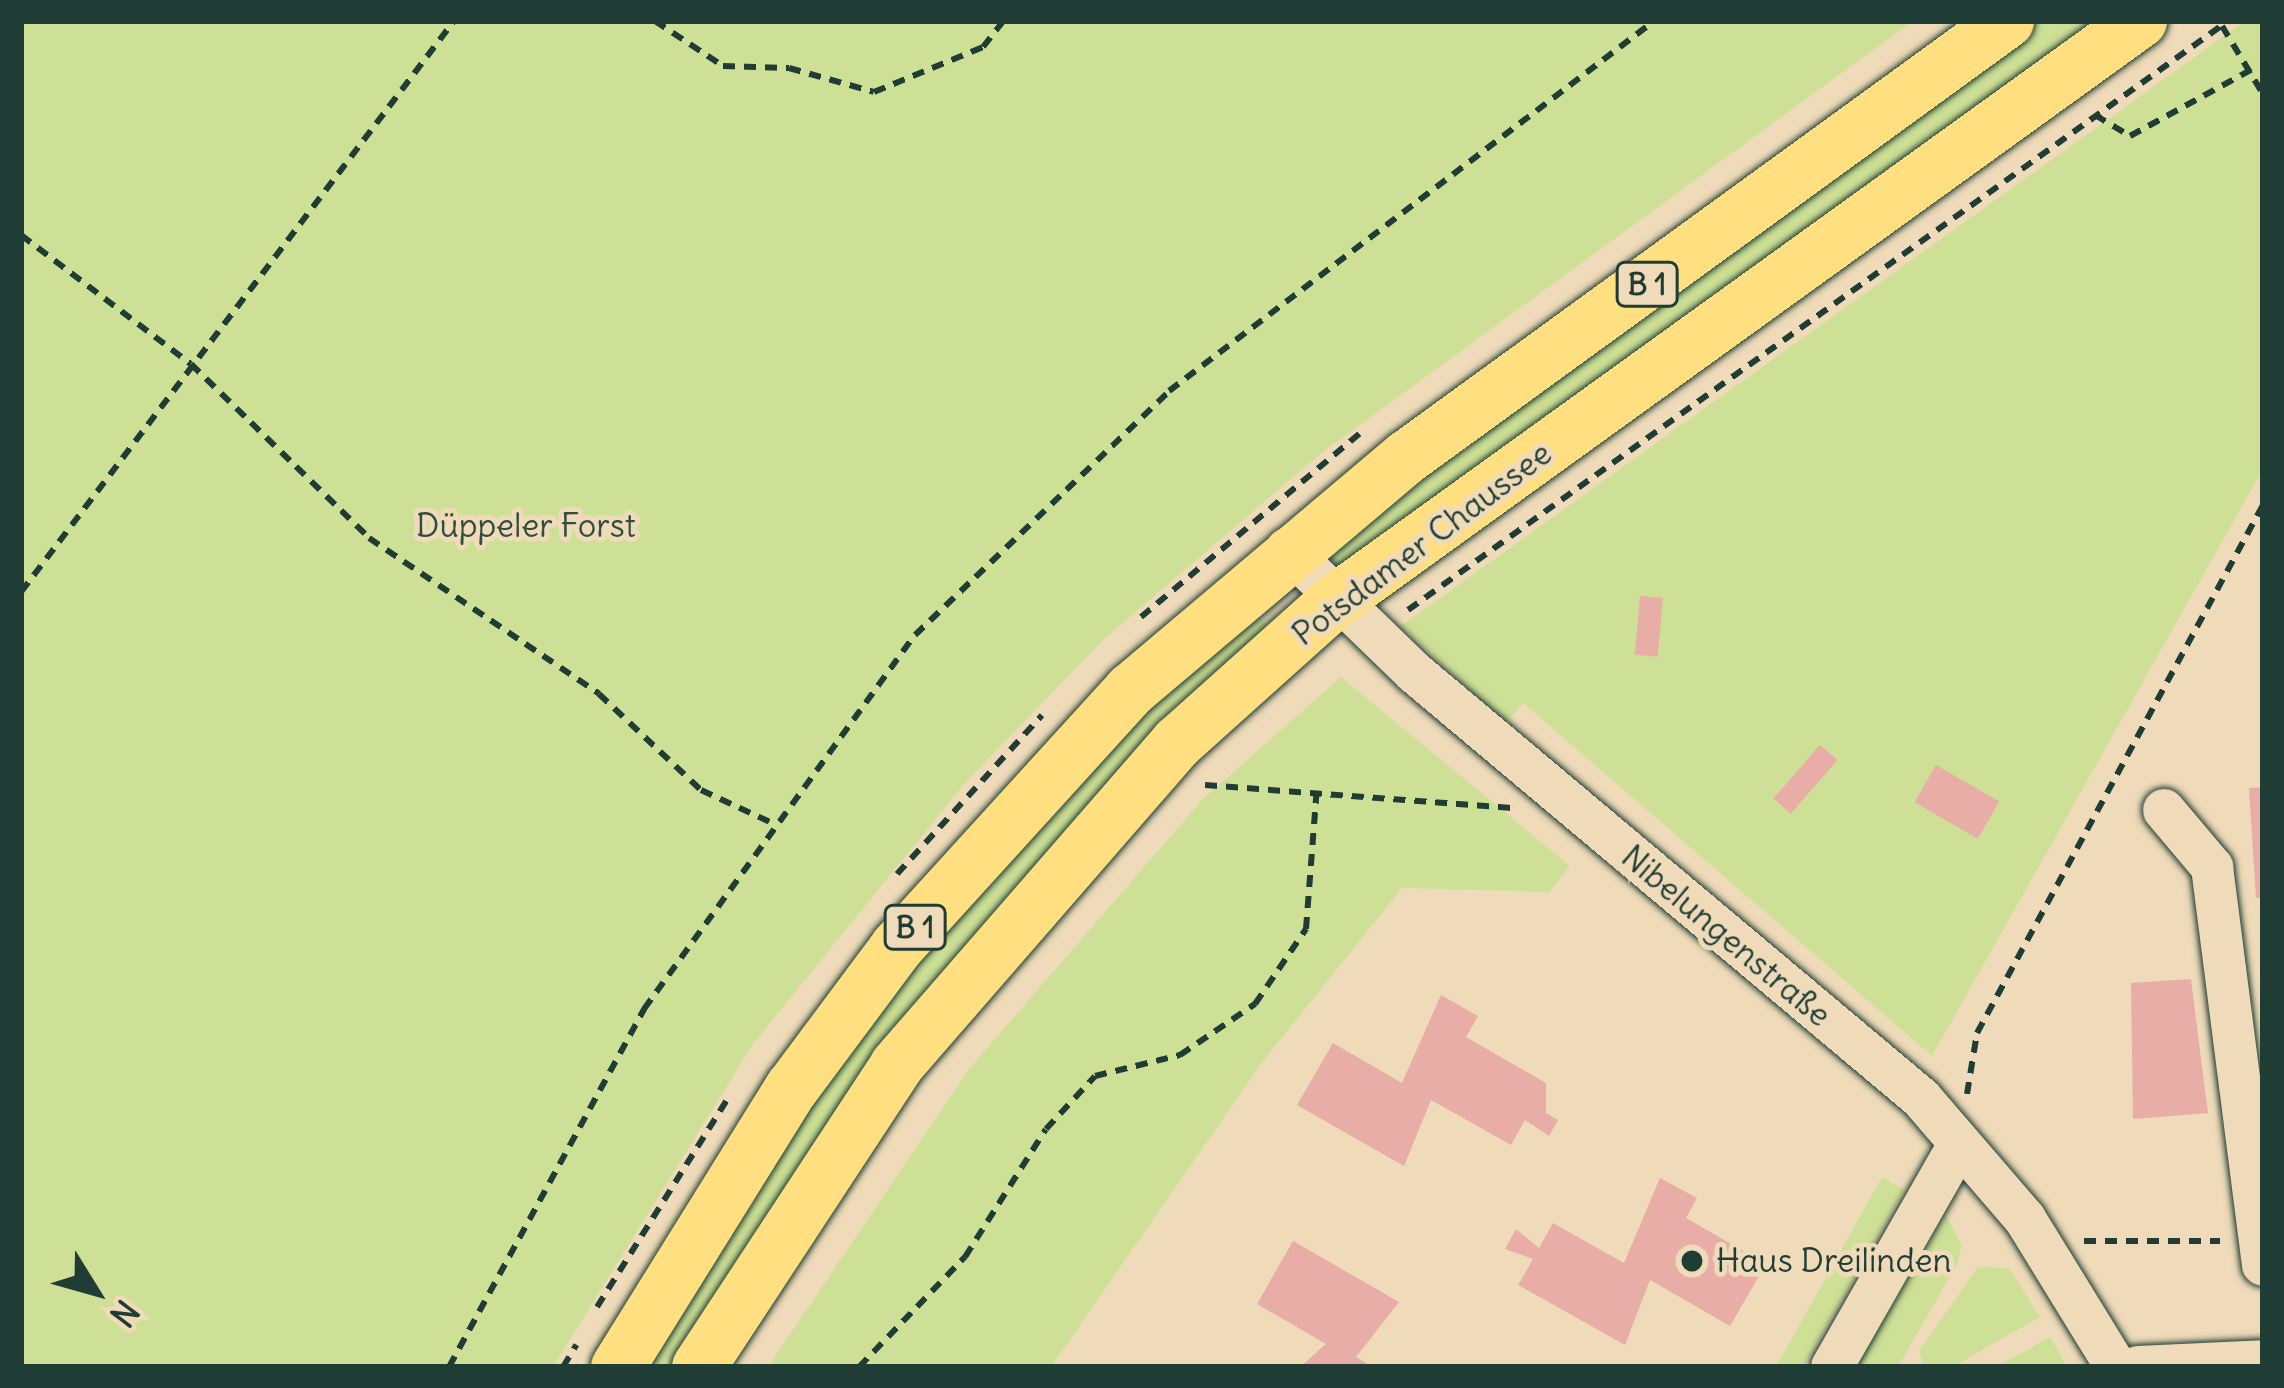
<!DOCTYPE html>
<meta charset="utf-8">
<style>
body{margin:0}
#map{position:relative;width:2284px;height:1388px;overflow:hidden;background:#efdbb9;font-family:Delius,sans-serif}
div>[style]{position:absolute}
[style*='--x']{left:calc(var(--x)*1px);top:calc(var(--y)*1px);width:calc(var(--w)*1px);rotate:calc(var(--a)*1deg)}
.green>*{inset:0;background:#cee095}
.building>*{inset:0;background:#e7ada6;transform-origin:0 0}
.path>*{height:6px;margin-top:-3px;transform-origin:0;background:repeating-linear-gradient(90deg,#1f3d34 0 12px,transparent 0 21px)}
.roads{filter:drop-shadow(0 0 3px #1f3d34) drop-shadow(0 0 3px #1f3d34)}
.minor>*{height:42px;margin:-21px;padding:0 21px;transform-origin:21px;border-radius:21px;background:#efdbb9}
.major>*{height:54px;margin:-27px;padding:0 27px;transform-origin:27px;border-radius:27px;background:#ffdf80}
.dots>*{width:33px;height:33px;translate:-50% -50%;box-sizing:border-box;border:6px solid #efdbb9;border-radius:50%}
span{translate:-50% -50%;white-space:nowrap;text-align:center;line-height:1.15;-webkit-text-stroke:10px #efdbb9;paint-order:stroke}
.shield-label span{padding:3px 9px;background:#efdbb9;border:3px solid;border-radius:9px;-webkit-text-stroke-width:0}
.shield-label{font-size:30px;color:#1f3d34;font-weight:700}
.park-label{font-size:33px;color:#304d3e}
.street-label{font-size:33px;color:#1f3d34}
.poi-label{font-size:33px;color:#1f3d34}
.left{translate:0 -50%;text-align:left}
.frame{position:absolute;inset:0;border:24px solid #1f3d34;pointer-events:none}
.north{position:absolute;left:36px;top:1232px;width:120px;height:120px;-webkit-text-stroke:9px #efdbb9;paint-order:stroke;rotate:127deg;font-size:33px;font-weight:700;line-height:48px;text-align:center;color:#1f3d34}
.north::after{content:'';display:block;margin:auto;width:42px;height:54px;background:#1f3d34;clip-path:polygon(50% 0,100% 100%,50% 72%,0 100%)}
</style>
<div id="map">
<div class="green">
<div style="clip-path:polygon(21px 21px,1913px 21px,1320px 454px,1104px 639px,965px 783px,753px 1044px,553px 1367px,21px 1367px)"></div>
<div style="clip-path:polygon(2034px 21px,2111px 21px,1343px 574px,1320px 546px)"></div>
<div style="clip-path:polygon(2245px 21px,2263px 21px,2263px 469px,1932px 1056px,1523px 703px,1506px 723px,1401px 626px)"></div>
<div style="clip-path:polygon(1250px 606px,1273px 632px,678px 1367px,638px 1367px,699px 1263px,941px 923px)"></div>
<div style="clip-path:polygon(1341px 677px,1570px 866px,1549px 892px,1402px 888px,1263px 1061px,1051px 1367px,768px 1367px,969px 1069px,1203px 799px)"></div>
<div style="clip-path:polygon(1882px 1177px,1904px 1190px,1803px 1367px,1776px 1367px)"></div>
<div style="clip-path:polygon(1946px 1216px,1962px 1245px,1957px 1264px,1898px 1367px,1856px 1367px)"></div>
<div style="clip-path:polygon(1978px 1267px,2009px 1268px,2040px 1317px,1954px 1366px,1924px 1367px,1919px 1351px)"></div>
<div style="clip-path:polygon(2050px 1337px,2067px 1367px,1996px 1367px)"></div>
</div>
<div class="building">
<div style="left:1640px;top:596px;width:23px;height:59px;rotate:5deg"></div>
<div style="left:1820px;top:745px;width:23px;height:71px;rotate:41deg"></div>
<div style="left:1936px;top:765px;width:73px;height:43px;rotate:30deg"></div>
<div style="clip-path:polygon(2263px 787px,2263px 898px,2256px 898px,2249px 788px)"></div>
<div style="clip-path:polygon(2191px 979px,2208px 1113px,2133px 1119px,2131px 983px)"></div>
<div style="clip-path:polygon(1441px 995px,1478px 1016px,1466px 1037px,1546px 1083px,1546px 1113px,1558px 1120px,1549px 1136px,1525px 1120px,1511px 1145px,1431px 1100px,1404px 1166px,1297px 1105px,1333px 1043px,1402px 1083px)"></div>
<div style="clip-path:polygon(1660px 1178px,1697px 1198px,1686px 1218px,1766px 1264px,1730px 1326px,1650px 1280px,1625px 1345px,1518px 1285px,1533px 1259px,1505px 1249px,1516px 1229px,1539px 1248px,1553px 1223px,1624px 1263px)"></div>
<div style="clip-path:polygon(1293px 1241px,1399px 1302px,1356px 1357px,1373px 1367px,1300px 1367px,1326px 1344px,1257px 1304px)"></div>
</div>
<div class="path">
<div style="--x:655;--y:21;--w:82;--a:33.5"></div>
<div style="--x:723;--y:66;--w:66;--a:1.7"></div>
<div style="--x:789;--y:68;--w:88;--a:15.8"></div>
<div style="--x:874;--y:92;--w:118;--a:-22.4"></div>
<div style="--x:983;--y:47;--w:33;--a:-52"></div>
<div style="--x:2222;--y:26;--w:79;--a:58.9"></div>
<div style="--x:2095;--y:115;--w:41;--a:31"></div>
<div style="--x:2130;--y:136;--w:141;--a:-28.7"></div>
<div style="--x:21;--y:235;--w:213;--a:37.2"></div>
<div style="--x:191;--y:364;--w:249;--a:44.3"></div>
<div style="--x:369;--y:538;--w:278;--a:34.1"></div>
<div style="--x:599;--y:694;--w:140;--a:43.3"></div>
<div style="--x:701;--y:790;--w:76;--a:24.9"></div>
<div style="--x:21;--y:592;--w:717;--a:-52.83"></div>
<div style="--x:1408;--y:610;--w:1010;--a:-35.69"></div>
<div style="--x:1141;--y:617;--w:292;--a:-40"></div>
<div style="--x:1205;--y:785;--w:308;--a:4.3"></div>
<div style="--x:897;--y:874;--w:215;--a:-47.6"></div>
<div style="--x:1967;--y:1094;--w:62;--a:-80.7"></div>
<div style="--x:1977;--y:1033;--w:600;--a:-61.56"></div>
<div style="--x:2084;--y:1241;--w:136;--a:0"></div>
<div style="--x:597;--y:1307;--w:244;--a:-57.9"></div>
<div style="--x:449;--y:1367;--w:408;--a:-61.4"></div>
<div style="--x:644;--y:1009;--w:462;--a:-54.1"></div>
<div style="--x:915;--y:635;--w:352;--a:-43.8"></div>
<div style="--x:1169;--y:391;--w:610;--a:-37.34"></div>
<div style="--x:563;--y:1367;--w:26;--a:-59"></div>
<div style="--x:859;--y:1367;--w:153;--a:-46.1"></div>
<div style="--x:965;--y:1257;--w:151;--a:-57.7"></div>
<div style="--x:1046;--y:1129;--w:72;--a:-47.2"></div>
<div style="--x:1095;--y:1076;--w:88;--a:-13.9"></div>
<div style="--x:1180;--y:1055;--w:91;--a:-34.2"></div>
<div style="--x:1255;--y:1004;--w:91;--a:-55.8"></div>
<div style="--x:1306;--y:929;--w:143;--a:-85.6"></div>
</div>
<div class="roads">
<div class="minor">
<div style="--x:1287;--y:549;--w:178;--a:44.1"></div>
<div style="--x:1415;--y:673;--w:661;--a:40.03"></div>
<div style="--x:1921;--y:1098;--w:160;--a:49.3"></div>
<div style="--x:2025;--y:1219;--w:174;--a:58.4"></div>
<div style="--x:2164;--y:810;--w:75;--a:49.9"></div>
<div style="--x:2212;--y:867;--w:401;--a:82.7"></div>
<div style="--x:1832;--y:1367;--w:257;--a:-60.3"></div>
<div style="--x:2138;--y:1367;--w:125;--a:-2.7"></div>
</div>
<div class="major">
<div style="--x:618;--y:1367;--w:329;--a:-58.1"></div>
<div style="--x:792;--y:1088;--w:176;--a:-53.3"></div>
<div style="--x:897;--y:947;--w:348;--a:-47.7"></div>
<div style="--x:1131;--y:690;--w:361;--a:-40.2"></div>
<div style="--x:1407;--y:457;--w:742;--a:-36"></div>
<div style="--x:699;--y:1367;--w:361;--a:-56.7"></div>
<div style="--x:897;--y:1065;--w:428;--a:-49"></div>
<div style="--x:1178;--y:742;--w:210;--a:-41.9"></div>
<div style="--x:1334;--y:602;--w:994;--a:-35.79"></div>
</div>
</div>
<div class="dots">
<div style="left:1692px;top:1261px;background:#1f3d34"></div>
</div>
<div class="shield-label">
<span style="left:1647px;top:284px">B 1</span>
<span style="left:915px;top:927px">B 1</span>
</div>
<div class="park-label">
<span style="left:526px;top:526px">Düppeler Forst</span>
</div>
<div class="street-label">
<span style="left:1422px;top:544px;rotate:-37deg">Potsdamer Chaussee</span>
<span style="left:1726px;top:936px;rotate:40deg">Nibelungenstraße</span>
</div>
<div class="poi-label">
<span class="left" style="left:1716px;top:1261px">Haus Dreilinden</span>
</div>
<div class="frame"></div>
<div class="north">N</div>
</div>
